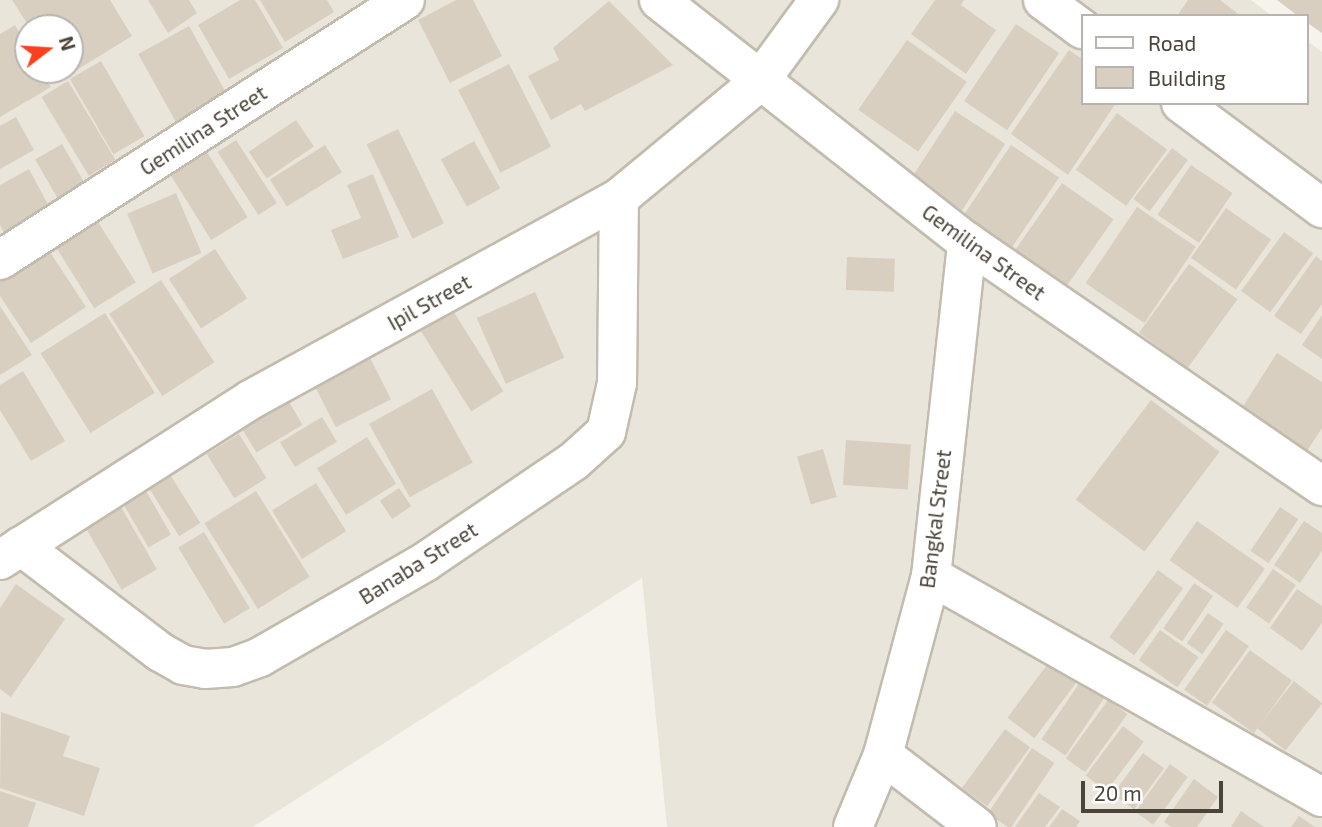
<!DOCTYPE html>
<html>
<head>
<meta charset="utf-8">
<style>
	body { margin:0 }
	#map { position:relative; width:1322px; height:827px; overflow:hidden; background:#f6f3ec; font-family:"Exo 2",sans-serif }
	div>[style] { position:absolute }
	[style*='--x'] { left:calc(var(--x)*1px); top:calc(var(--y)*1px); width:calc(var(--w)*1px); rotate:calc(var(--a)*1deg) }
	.residential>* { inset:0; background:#eae5da }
	.building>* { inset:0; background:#d8cfc1; transform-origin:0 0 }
	.roads { filter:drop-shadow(2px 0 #c2bbae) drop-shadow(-2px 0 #c2bbae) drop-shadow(0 2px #c2bbae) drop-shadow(0 -2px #c2bbae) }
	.minor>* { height:38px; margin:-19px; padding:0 19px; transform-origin:19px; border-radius:19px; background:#fff }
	span { translate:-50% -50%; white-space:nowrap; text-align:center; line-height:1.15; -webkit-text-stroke:7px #fff; paint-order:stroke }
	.street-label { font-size:21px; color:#4b4439 }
	.legend { position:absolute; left:1081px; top:14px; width:228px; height:91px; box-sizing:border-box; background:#fff; border:2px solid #b7b4b0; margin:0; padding:9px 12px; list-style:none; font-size:21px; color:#4b4439 }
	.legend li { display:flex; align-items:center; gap:14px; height:35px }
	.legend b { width:35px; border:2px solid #b7b4b0 }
	.north { position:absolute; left:14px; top:14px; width:70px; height:70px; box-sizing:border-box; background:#fff; border:2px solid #b7b4b0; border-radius:50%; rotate:73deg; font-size:19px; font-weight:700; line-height:28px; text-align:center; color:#4b4439 }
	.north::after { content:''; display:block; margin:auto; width:24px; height:32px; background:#fc3f1d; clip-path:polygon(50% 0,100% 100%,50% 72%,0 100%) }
	.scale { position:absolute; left:1081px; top:781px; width:142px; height:32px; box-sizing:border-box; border:4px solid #4b4439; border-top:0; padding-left:9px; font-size:21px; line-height:24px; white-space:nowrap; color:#4b4439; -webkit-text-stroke:5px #fff; paint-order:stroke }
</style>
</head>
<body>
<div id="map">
	<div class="residential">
		<div style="clip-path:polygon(evenodd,0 0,1251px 0,1272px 16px,1082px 16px,1082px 103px,1306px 103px,1306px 40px,1322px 52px,1322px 827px,667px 827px,642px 578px,253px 827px,0 827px,0 0,28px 28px,70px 28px,70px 70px,28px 70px,28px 28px)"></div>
	</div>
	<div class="building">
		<div style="clip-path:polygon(12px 0,110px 0,132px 36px,62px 79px,56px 70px,70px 70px,70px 28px,30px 28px)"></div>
		<div style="clip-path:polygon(148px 0,189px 0,197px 13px,168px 33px)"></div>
		<div style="clip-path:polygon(240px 0,255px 0,283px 48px,229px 79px,198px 25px)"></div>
		<div style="clip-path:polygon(260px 0,327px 0,334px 12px,285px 42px)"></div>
		<div style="clip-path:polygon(456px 0,473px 0,502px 56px,450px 83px,418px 20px)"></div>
		<div style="clip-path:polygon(935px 0,964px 0,961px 5px,996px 30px,966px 74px,911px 34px)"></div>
		<div style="clip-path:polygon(1188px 0,1220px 0,1241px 16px,1177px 16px)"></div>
		<div style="clip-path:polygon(1277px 0,1322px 0,1322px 33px,1306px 22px,1306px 16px,1298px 16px)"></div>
		<div style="clip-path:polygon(609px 1px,673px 65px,585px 111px,581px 104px,551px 120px,528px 76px,559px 60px,553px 48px)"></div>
		<div style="left:1016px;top:24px;width:52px;height:93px;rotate:34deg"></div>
		<div style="clip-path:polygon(15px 25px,28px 48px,28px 70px,41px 70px,51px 87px,0 117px,0 34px)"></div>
		<div style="left:189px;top:26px;width:82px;height:58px;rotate:61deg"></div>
		<div style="left:907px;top:40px;width:73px;height:85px;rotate:35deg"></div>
		<div style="clip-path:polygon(1069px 50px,1082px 59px,1082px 103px,1116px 103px,1068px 175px,1011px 134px)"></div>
		<div style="left:101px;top:61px;width:87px;height:36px;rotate:60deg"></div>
		<div style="left:509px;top:64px;width:93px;height:57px;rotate:63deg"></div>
		<div style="left:68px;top:81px;width:92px;height:31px;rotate:59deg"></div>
		<div style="left:955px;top:111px;width:60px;height:90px;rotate:33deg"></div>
		<div style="left:1117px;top:113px;width:62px;height:70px;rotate:36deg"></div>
		<div style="clip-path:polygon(16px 117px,34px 150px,0 169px,0 126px)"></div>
		<div style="left:296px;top:120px;width:32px;height:57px;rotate:56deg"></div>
		<div style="left:398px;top:129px;width:105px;height:35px;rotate:64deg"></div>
		<div style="left:236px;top:140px;width:75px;height:22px;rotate:57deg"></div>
		<div style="left:200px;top:141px;width:90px;height:43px;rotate:58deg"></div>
		<div style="left:474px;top:141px;width:54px;height:38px;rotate:61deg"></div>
		<div style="left:62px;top:144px;width:48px;height:31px;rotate:60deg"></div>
		<div style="left:325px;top:145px;width:32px;height:65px;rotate:58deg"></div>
		<div style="left:1011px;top:145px;width:58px;height:90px;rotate:34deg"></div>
		<div style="left:1172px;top:148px;width:20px;height:64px;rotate:37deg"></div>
		<div style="left:1191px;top:165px;width:50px;height:60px;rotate:34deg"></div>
		<div style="clip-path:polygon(29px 169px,51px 210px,5px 235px,0 225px,0 185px)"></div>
		<div style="clip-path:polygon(373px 174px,399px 237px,343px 259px,331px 230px,361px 218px,347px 185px)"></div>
		<div style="left:1062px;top:183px;width:63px;height:93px;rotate:35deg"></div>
		<div style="left:176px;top:193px;width:65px;height:53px;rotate:67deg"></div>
		<div style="left:1137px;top:207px;width:71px;height:92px;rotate:34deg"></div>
		<div style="left:1226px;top:208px;width:55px;height:61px;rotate:35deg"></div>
		<div style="left:95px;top:217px;width:77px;height:49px;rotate:58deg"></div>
		<div style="left:1284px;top:232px;width:36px;height:73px;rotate:36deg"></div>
		<div style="clip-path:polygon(44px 243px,86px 307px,31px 343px,0 296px,0 272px)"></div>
		<div style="left:215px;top:249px;width:59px;height:55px;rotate:57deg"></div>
		<div style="clip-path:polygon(1316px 256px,1322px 261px,1322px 304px,1301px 334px,1274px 316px)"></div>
		<div style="left:847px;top:257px;width:48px;height:33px;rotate:2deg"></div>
		<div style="left:1189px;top:264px;width:60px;height:85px;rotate:36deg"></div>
		<div style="left:161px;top:280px;width:98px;height:62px;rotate:57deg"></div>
		<div style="left:535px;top:292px;width:72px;height:64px;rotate:66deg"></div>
		<div style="clip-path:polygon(0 306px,32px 355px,0 375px)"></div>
		<div style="left:452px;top:309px;width:97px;height:38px;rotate:58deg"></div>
		<div style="left:105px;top:313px;width:94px;height:76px;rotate:58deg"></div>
		<div style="clip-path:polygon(1322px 315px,1322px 359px,1302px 345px)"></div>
		<div style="left:367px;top:352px;width:53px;height:62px;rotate:63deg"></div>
		<div style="clip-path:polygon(1277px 353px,1322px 382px,1322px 428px,1305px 454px,1240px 411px)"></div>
		<div style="clip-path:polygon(23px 371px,65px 441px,31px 461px,0 410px,0 385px)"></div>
		<div style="left:280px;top:387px;width:44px;height:54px;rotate:59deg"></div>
		<div style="left:432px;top:389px;width:84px;height:72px;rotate:61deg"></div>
		<div style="left:1151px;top:400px;width:86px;height:125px;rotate:37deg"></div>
		<div style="left:322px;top:417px;width:29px;height:49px;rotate:59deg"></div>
		<div style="left:239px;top:434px;width:52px;height:38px;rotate:58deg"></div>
		<div style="left:367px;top:437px;width:55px;height:59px;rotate:58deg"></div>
		<div style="left:846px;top:440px;width:65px;height:45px;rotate:4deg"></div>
		<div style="left:823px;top:449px;width:50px;height:27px;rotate:74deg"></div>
		<div style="left:166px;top:468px;width:65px;height:25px;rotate:58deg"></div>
		<div style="left:316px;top:483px;width:57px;height:52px;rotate:58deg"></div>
		<div style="left:143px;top:486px;width:56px;height:26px;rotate:60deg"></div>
		<div style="left:399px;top:488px;width:22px;height:23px;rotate:56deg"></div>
		<div style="left:256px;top:491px;width:101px;height:61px;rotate:58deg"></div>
		<div style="left:121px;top:507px;width:72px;height:41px;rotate:60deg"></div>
		<div style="left:1280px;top:507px;width:22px;height:53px;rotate:34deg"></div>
		<div style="left:1197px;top:521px;width:83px;height:48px;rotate:35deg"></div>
		<div style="clip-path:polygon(1304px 521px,1322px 533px,1322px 551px,1300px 583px,1274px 565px)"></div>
		<div style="left:204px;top:532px;width:89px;height:30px;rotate:59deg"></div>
		<div style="left:1273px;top:569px;width:28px;height:47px;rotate:35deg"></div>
		<div style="left:1158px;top:570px;width:31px;height:83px;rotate:36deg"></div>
		<div style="left:1194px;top:583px;width:23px;height:55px;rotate:34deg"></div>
		<div style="clip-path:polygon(16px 584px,65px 619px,11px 697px,0 689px,0 608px)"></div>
		<div style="clip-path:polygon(1297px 589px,1322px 606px,1322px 623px,1302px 651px,1270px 628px)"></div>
		<div style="left:1208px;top:613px;width:19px;height:37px;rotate:35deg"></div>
		<div style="left:1160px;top:630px;width:47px;height:37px;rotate:35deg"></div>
		<div style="left:1226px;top:630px;width:28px;height:73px;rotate:35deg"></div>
		<div style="left:1250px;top:650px;width:52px;height:65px;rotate:36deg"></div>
		<div style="left:1050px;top:661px;width:34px;height:71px;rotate:37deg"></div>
		<div style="left:1294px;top:681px;width:36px;height:60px;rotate:38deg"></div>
		<div style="left:1080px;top:682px;width:29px;height:69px;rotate:34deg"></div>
		<div style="left:1108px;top:700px;width:24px;height:72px;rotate:36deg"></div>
		<div style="clip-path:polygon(1px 712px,70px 736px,63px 756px,100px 768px,84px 816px,0 788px)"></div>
		<div style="left:1123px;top:726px;width:26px;height:62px;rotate:37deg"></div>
		<div style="left:1005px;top:729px;width:31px;height:73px;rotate:36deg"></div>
		<div style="left:1032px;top:748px;width:27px;height:79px;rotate:34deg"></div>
		<div style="left:1143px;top:753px;width:26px;height:51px;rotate:36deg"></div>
		<div style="left:1170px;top:764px;width:22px;height:59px;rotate:36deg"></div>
		<div style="clip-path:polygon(1194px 779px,1218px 797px,1197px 827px,1171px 827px,1164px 822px)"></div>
		<div style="clip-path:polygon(0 791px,36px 803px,28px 827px,0 827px)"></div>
		<div style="clip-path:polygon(1039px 793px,1060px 807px,1045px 827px,1015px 827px)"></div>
		<div style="clip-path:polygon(1062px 809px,1080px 821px,1076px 827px,1049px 827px)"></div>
		<div style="clip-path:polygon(1241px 811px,1264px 827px,1231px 827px)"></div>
		<div style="clip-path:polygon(1299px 816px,1315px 827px,1291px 827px)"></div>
	</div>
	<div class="roads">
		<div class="minor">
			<div style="--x:659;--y:0;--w:392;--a:38.2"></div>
			<div style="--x:967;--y:242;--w:431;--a:34.5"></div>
			<div style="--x:1043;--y:0;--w:49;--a:36.6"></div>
			<div style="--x:1181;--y:103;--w:176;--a:36.7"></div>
			<div style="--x:0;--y:260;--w:481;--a:-32.7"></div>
			<div style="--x:21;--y:546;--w:175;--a:37.3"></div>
			<div style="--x:160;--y:652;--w:26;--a:29"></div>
			<div style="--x:183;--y:665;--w:22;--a:10"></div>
			<div style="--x:205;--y:669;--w:28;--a:-4"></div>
			<div style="--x:233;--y:667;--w:29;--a:-20"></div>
			<div style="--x:260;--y:657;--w:190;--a:-29.9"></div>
			<div style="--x:425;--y:562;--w:180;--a:-34.1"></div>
			<div style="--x:574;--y:461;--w:43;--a:-42.2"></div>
			<div style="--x:606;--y:432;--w:50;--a:-77.3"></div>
			<div style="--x:617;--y:383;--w:185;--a:-89.4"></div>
			<div style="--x:0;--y:560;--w:297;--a:-32.6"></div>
			<div style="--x:250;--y:400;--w:421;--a:-28.7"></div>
			<div style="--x:619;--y:198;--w:182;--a:-39.6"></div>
			<div style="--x:759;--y:82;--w:102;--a:-53.8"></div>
			<div style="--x:931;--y:576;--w:449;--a:29.5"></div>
			<div style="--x:883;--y:755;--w:118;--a:37.5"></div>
			<div style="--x:853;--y:827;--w:78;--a:-67.4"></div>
			<div style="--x:883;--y:755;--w:185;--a:-75"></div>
			<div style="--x:931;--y:576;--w:336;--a:-83.8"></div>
		</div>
	</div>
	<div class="street-label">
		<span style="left:203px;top:130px;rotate:-33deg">Gemilina Street</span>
		<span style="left:984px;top:252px;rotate:36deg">Gemilina Street</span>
		<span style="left:429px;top:302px;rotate:-29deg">Ipil Street</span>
		<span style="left:935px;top:519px;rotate:-83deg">Bangkal Street</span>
		<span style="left:418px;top:563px;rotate:-32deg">Banaba Street</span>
	</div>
	<ul class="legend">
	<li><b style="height:9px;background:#fff"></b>Road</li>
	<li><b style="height:19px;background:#d8cfc1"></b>Building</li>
	</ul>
	<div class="north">N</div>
	<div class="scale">20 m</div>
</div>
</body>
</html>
